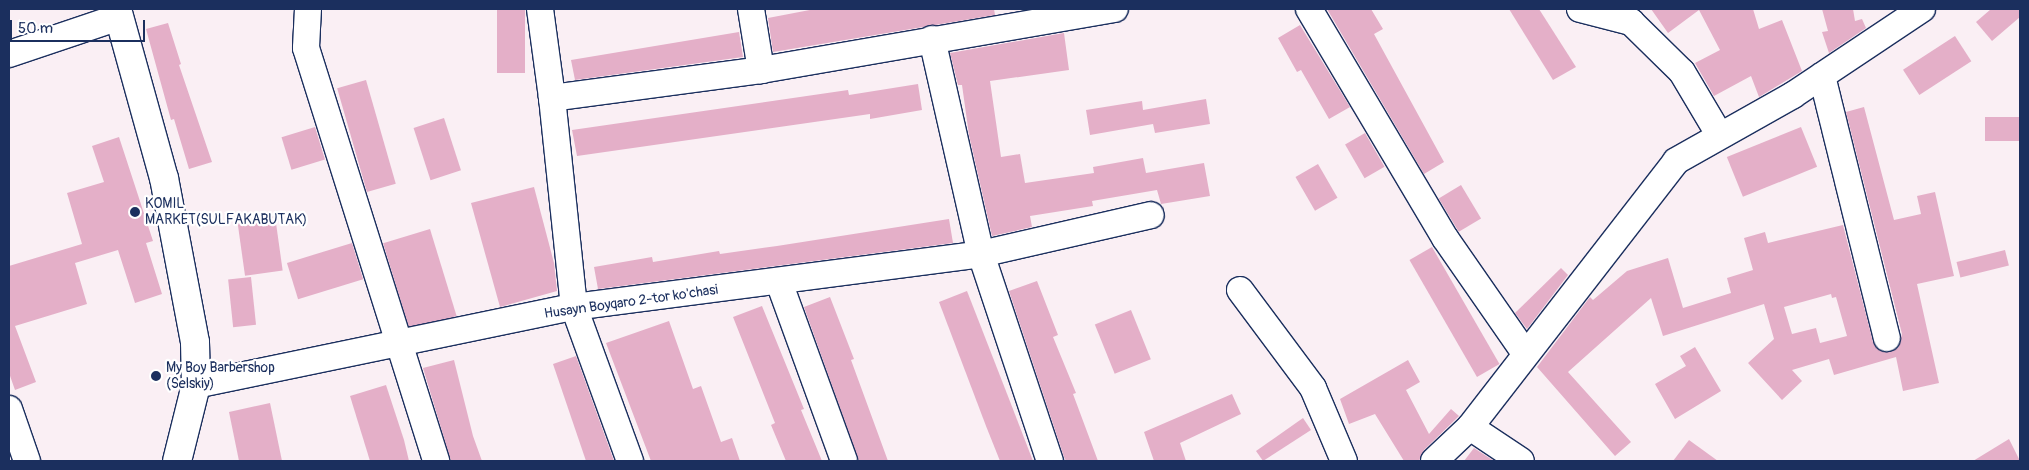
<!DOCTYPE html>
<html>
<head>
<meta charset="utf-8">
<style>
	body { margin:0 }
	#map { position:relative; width:2029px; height:470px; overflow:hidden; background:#faeff4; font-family:Pangolin,sans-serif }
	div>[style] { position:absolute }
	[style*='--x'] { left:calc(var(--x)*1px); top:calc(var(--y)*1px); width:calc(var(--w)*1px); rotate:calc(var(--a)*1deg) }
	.building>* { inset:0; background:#e4afc8; transform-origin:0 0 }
	.roads { filter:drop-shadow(1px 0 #1b2f5e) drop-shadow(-1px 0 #1b2f5e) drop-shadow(0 1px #1b2f5e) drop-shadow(0 -1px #1b2f5e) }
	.minor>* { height:26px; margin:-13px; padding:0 13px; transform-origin:13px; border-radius:13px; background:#fff }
	.major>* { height:28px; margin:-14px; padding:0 14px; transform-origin:14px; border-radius:14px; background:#fff }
	.dots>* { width:14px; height:14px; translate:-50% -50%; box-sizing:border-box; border:2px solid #fff; border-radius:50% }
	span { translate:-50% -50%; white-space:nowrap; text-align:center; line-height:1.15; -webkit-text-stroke:4.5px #fff; paint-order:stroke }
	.poi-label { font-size:14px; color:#1b2f5e }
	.left { translate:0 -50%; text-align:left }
	.street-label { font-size:14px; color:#1b2f5e }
	.frame { position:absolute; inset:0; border:10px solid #1b2f5e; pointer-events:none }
	.scale { position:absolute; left:10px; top:20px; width:135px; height:22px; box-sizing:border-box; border:2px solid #1b2f5e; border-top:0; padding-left:6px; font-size:15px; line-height:18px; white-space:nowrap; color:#1b2f5e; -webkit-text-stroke:4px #fff; paint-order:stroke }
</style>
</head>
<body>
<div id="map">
	<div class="building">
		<div style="left:497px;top:9px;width:28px;height:64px"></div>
		<div style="clip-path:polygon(815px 9px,994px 9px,995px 15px,773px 52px,768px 18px)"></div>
		<div style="clip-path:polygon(1327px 9px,1371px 9px,1383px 29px,1374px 34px,1444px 162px,1424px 174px)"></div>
		<div style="clip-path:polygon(1509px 9px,1539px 9px,1576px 67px,1553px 80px)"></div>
		<div style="clip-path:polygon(1651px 9px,1753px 9px,1759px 29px,1782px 20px,1802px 71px,1759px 97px,1751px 76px,1714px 96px,1695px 63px,1720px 50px,1699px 10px,1668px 33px)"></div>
		<div style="clip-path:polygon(1822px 9px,1853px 9px,1855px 21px,1862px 19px,1866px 28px,1829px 53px,1822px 32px,1828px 31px)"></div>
		<div style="clip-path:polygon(1991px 9px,2020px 9px,2020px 17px,1992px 41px,1976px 22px)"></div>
		<div style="clip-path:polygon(168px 23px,181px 64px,179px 65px,212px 162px,189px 169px,174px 119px,171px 120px,146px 29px)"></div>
		<div style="clip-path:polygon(1300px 25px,1350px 107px,1329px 119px,1301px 70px,1297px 72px,1278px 38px)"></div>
		<div style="clip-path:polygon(739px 32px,743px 57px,575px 80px,571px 60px)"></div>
		<div style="clip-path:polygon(1064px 33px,1069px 70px,990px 81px,1001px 157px,1020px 154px,1025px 183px,1094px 173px,1093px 167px,1143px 158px,1146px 173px,1204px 163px,1210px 196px,1161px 204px,1157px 190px,1092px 201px,1093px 206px,1030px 216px,1032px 227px,992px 236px,969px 135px,962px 85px,958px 85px,950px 53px)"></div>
		<div style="left:1955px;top:36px;width:30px;height:62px;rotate:57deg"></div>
		<div style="left:366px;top:80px;width:108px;height:30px;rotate:74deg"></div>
		<div style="clip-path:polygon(918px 84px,922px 110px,870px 119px,870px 114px,577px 156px,572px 130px,848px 90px,849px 95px)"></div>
		<div style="clip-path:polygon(1206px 99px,1210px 124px,1155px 133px,1153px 124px,1090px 135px,1086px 110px,1142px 101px,1143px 110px)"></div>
		<div style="clip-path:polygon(evenodd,1864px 107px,1894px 220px,1921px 214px,1917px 196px,1935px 192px,1954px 276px,1917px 284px,1939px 383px,1903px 391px,1896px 357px,1834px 375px,1829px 359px,1792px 370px,1802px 381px,1782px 400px,1748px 363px,1774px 339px,1764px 304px,1663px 336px,1651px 298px,1568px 372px,1631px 442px,1615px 456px,1537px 367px,1590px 297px,1593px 300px,1627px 271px,1668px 258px,1683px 308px,1731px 293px,1727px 278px,1753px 270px,1744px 238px,1765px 232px,1768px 243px,1843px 225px,1873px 342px,1883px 352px,1898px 348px,1902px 334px,1846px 112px,1864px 107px,1831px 294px,1832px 298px,1836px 297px,1847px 336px,1820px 343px,1816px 328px,1792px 334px,1784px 307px,1831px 294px)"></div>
		<div style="left:2020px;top:117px;width:24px;height:35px;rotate:90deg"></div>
		<div style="left:444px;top:118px;width:55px;height:32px;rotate:72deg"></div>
		<div style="left:315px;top:127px;width:34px;height:35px;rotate:73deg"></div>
		<div style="left:1801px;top:127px;width:43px;height:80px;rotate:68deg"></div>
		<div style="left:1365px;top:133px;width:39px;height:23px;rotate:60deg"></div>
		<div style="clip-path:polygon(119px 137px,153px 241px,146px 243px,162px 294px,135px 303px,118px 250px,75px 263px,87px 304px,15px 326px,36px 382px,15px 390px,9px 373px,9px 266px,82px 244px,67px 193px,104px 182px,92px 146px)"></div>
		<div style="left:1318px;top:164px;width:39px;height:26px;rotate:60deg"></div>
		<div style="left:1461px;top:185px;width:39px;height:26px;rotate:59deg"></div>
		<div style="clip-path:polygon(534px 187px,554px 263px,557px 291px,500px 307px,471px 203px)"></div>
		<div style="left:275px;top:216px;width:55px;height:38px;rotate:82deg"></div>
		<div style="clip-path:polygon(949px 219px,953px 243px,598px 289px,594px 267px,652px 257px,653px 262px,719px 251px,720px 254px,777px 246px)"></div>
		<div style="left:430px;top:229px;width:91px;height:49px;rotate:73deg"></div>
		<div style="left:352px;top:243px;width:38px;height:68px;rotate:73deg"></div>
		<div style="left:1432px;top:247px;width:135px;height:26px;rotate:60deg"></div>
		<div style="left:2005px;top:250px;width:16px;height:50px;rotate:76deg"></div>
		<div style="clip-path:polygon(1561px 268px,1568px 275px,1527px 329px,1515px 313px)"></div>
		<div style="left:251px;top:277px;width:48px;height:23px;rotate:84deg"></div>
		<div style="clip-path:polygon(1037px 281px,1058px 335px,1053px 337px,1076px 393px,1073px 394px,1098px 461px,1066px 461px,1064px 457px,1009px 291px)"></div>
		<div style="clip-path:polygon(967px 291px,1011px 404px,1033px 461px,1000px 461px,986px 426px,939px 302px)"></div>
		<div style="clip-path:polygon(830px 297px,854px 359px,851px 360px,888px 461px,859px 461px,804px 307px)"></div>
		<div style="clip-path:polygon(762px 306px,804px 409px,801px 410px,822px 461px,786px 461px,771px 425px,775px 423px,733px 317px)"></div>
		<div style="left:1131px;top:310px;width:53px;height:39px;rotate:68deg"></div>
		<div style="clip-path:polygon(669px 321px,693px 389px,701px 386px,721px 442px,732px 438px,740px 461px,651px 461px,606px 343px)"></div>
		<div style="clip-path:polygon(1695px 347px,1721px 391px,1675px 419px,1655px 384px,1686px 366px,1680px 356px)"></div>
		<div style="clip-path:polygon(576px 356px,614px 461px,586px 461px,553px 364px)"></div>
		<div style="clip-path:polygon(454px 360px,473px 436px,482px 461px,451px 461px,423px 368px)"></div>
		<div style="clip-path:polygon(1408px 360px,1420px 382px,1406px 390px,1429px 434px,1451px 409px,1459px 416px,1424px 450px,1419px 461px,1404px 461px,1375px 414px,1349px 424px,1340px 399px)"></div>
		<div style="clip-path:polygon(386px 385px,404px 440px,409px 461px,370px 461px,350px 396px)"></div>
		<div style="clip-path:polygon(1232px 394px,1241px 414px,1180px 443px,1186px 461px,1154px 461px,1144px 432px)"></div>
		<div style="clip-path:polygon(270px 403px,282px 461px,239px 461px,229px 412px)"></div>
		<div style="clip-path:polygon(1303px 418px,1311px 430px,1263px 461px,1256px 451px)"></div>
		<div style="clip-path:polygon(2009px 439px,2020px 461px,1973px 461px)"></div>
		<div style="clip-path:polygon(1689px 440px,1718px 461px,1673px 461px)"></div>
		<div style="clip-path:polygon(1474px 448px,1494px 461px,1464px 461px)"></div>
	</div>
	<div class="roads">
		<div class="minor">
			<div style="--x:308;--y:9;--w:39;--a:93"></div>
			<div style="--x:306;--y:48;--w:433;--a:72.5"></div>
			<div style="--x:540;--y:9;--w:90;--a:82.3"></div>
			<div style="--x:751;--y:9;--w:62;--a:80.7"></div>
			<div style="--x:1309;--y:9;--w:266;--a:59.3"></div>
			<div style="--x:1445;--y:238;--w:140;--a:55.2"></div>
			<div style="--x:1580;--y:9;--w:53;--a:14.3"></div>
			<div style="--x:1631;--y:22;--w:71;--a:44.4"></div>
			<div style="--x:1682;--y:72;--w:74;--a:59.3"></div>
			<div style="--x:932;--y:39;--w:221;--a:77.2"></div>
			<div style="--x:981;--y:254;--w:218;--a:71.6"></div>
			<div style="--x:9;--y:54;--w:116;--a:-18.6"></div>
			<div style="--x:1822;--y:76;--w:270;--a:76.1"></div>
			<div style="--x:779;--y:282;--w:190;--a:70"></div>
			<div style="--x:1240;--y:290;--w:122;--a:53.3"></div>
			<div style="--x:1313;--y:388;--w:79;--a:67"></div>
			<div style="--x:196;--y:385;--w:386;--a:-11.7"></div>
			<div style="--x:574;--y:307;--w:410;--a:-7.4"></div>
			<div style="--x:981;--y:254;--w:174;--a:-12.9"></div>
			<div style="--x:9;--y:409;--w:55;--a:70.9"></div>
			<div style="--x:1470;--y:427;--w:61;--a:33.7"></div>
			<div style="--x:630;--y:461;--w:164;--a:-110"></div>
			<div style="--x:574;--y:307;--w:210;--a:-96"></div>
			<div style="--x:552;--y:98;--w:211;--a:-7.6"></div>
			<div style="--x:761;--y:70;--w:359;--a:-9.8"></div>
			<div style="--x:1434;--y:461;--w:50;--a:-43.4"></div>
			<div style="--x:1470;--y:427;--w:336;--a:-52.2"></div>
			<div style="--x:1676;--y:161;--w:134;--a:-29.4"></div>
			<div style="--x:1793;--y:95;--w:155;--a:-33.7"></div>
		</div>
		<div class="major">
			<div style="--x:117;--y:9;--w:175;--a:74.5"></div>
			<div style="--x:164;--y:178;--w:167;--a:79.3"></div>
			<div style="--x:195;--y:342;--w:43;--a:88.7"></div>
			<div style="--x:196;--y:385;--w:78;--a:104"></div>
		</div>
	</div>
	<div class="dots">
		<div style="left:135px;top:212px;background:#1b2f5e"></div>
		<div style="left:156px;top:376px;background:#1b2f5e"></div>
	</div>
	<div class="poi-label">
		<span class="left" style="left:145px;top:212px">KOMIL<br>MARKET(SULFAKABUTAK)</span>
		<span class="left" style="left:166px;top:376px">My Boy Barbershop<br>(Selskiy)</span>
	</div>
	<div class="street-label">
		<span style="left:631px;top:302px;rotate:-8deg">Husayn Boyqaro 2-tor ko'chasi</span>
	</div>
	<div class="frame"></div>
	<div class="scale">50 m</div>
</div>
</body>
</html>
